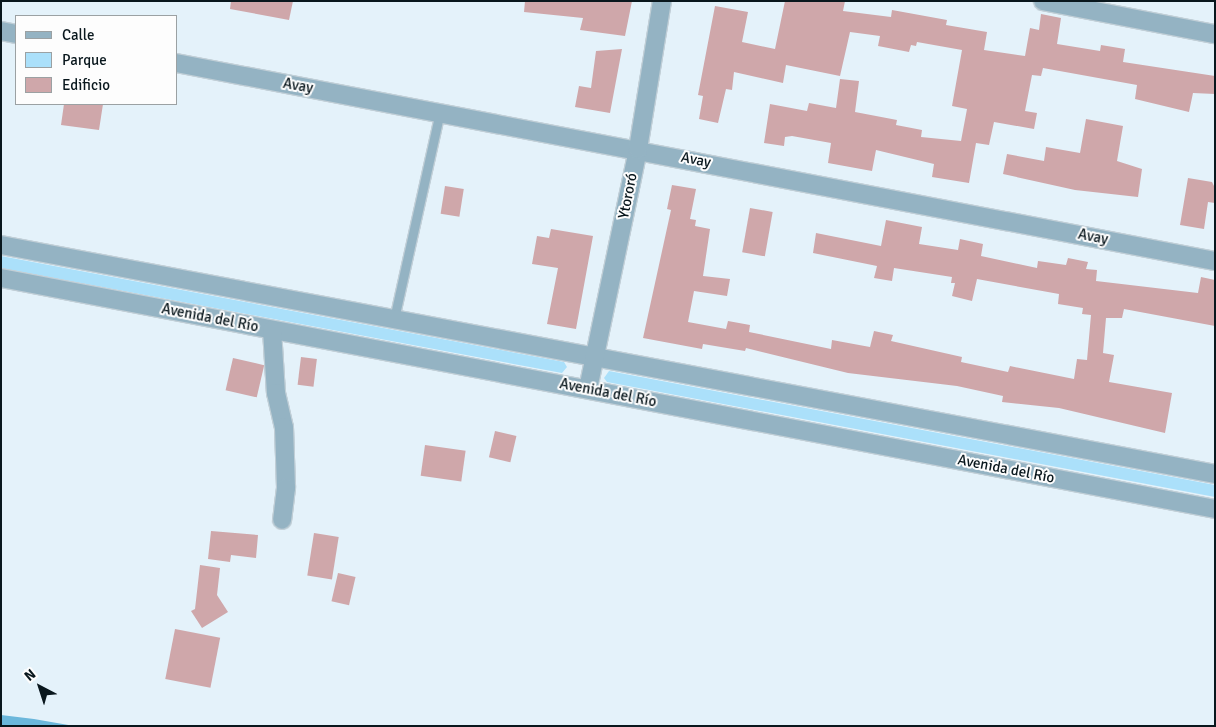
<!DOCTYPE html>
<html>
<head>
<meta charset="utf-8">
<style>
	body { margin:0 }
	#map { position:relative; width:1216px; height:727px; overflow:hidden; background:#e4f2fa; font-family:Signika,sans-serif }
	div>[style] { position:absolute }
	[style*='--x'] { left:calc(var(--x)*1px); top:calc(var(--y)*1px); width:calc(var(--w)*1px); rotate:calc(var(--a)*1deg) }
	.green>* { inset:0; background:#abe0fa }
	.water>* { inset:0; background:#6bb7db }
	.building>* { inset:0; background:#cfa7aa; transform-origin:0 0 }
	.roads { filter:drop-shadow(1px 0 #c1cfd7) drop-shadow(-1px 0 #c1cfd7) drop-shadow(0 1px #c1cfd7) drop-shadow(0 -1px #c1cfd7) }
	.lane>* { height:9px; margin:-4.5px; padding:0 4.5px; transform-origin:4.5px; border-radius:4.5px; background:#94b3c3 }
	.street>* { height:18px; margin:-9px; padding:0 9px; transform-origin:9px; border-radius:9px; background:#94b3c3 }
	span { translate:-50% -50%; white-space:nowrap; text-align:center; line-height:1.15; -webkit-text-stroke:4px #fdfdfd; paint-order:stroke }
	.street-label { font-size:15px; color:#09171d }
	.frame { position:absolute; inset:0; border:2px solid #09171d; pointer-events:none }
	.legend { position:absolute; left:15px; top:15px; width:162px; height:90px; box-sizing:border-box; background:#fdfdfd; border:1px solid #9ba1a3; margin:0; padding:6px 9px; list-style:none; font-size:15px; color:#09171d }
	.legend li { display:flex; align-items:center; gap:10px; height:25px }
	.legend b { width:25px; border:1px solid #9ba1a3 }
	.north { position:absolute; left:15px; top:662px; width:50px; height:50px; -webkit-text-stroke:4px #fdfdfd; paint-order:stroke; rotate:320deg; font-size:14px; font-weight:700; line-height:20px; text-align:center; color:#09171d }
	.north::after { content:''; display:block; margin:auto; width:18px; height:22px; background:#09171d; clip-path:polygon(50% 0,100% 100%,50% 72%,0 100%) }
</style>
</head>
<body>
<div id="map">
	<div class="green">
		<div style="clip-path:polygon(1px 256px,564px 362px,567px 367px,562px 373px,1px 268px)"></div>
		<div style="clip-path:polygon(609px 371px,1215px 485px,1215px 497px,607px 382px,604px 378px)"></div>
	</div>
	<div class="water">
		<div style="clip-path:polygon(1px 715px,34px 719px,74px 726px,1px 726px)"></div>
	</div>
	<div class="building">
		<div style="clip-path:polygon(231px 1px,293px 1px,289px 20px,230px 9px)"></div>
		<div style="clip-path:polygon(525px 1px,632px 1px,625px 36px,580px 30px,583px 18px,524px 12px)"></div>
		<div style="clip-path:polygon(785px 1px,845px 1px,843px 11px,891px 17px,892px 10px,947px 20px,946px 25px,987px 32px,984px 50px,1025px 56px,1030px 28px,1039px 30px,1041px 14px,1061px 18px,1057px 44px,1100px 51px,1101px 45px,1125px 49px,1123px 62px,1215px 76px,1215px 94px,1193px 93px,1189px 112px,1135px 99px,1137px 85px,1043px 68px,1041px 76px,1032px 75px,1025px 111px,1037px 113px,1034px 129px,994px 122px,989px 145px,976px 143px,969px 183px,932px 177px,934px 164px,876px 150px,872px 171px,828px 163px,831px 143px,792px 136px,785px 137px,784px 146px,764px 143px,770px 104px,807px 111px,809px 103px,836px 108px,840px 79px,859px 81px,855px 112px,897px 120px,896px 125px,922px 130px,921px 137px,961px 141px,967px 109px,952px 106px,962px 50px,917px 42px,916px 46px,911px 45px,909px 52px,878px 46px,880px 36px,850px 32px,840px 76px,786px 65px,783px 83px,734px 72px,732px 90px,726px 89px,718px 123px,699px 119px,703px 96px,698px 95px,715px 6px,748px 12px,742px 42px,775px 49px)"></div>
		<div style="clip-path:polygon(622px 49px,610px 113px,575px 107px,579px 86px,591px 88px,596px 51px)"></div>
		<div style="clip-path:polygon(64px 104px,103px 104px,99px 130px,61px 125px)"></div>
		<div style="clip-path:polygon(1086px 119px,1123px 126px,1117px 161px,1142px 169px,1138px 197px,1075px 190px,1003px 174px,1007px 154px,1044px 161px,1046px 147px,1080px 153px)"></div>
		<div style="clip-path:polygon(1188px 178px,1212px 182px,1215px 188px,1215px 203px,1208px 202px,1204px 229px,1180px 225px)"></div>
		<div style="clip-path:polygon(672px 185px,696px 189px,690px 219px,696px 220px,695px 226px,710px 229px,703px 276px,730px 279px,727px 296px,694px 291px,688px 322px,726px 329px,728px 321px,750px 325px,749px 332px,831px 349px,832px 340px,870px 347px,874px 331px,893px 335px,891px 341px,962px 357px,961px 362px,1008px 372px,1010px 366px,1074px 379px,1077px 359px,1087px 360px,1091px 315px,1082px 314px,1083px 308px,1058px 304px,1059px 294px,977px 279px,972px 301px,952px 296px,955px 283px,951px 283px,952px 277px,894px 268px,892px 281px,874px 278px,877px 266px,813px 253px,816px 233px,881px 246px,886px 220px,922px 227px,919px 244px,958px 250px,960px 239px,983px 244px,981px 256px,1037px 268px,1038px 261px,1066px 265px,1068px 258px,1088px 262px,1086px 269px,1097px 270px,1096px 281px,1198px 293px,1201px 277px,1215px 280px,1215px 326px,1124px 309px,1122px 318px,1106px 318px,1103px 353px,1114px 355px,1109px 382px,1172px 393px,1165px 433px,1059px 408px,1002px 402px,1003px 396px,957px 386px,848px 373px,746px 348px,745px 351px,703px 344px,702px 349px,643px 338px,671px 210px,667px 209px)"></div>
		<div style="left:445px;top:186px;width:19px;height:28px;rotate:9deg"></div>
		<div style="left:750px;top:208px;width:23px;height:45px;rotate:10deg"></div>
		<div style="clip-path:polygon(551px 229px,593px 236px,576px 329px,547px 324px,558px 268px,532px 264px,537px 236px,549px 238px)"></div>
		<div style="left:301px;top:357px;width:16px;height:28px;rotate:7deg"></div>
		<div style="left:233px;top:358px;width:32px;height:33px;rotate:13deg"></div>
		<div style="left:495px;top:431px;width:22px;height:27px;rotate:13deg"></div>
		<div style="left:425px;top:445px;width:41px;height:31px;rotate:8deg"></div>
		<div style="clip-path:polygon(211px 531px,258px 535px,256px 558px,231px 555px,230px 562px,208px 559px)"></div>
		<div style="left:314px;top:533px;width:25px;height:43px;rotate:9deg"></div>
		<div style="clip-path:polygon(200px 565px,220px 568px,217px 595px,228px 612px,202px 628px,191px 611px,195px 609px)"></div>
		<div style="left:338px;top:573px;width:18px;height:29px;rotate:13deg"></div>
		<div style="left:175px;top:629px;width:46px;height:51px;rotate:11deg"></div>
	</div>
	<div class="roads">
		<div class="lane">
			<div style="--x:394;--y:319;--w:212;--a:-77.5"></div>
		</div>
		<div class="street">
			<div style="--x:1043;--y:1;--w:175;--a:10.9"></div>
			<div style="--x:1;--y:31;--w:15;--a:11"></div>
			<div style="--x:176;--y:63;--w:1058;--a:10.79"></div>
			<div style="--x:1;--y:245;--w:1235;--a:10.68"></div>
			<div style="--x:1;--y:278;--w:1236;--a:10.77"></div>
			<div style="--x:272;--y:330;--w:63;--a:86.4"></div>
			<div style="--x:276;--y:393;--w:35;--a:77"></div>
			<div style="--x:284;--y:427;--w:61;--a:88.1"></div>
			<div style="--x:286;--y:488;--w:32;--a:97"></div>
			<div style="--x:588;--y:389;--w:245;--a:-78.2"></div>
			<div style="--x:638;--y:149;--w:150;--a:-80.8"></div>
		</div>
	</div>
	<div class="street-label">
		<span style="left:298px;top:86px;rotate:10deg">Avay</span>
		<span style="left:696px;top:160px;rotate:11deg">Avay</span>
		<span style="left:628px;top:196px;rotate:-79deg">Ytororó</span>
		<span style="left:1093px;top:237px;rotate:11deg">Avay</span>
		<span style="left:210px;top:318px;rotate:11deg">Avenida del Río</span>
		<span style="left:608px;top:393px;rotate:11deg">Avenida del Río</span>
		<span style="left:1006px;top:469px;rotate:11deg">Avenida del Río</span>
	</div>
	<div class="frame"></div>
	<ul class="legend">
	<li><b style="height:6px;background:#94b3c3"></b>Calle</li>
	<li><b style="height:14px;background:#abe0fa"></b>Parque</li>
	<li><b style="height:14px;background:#cfa7aa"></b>Edificio</li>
	</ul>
	<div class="north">N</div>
</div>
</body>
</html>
